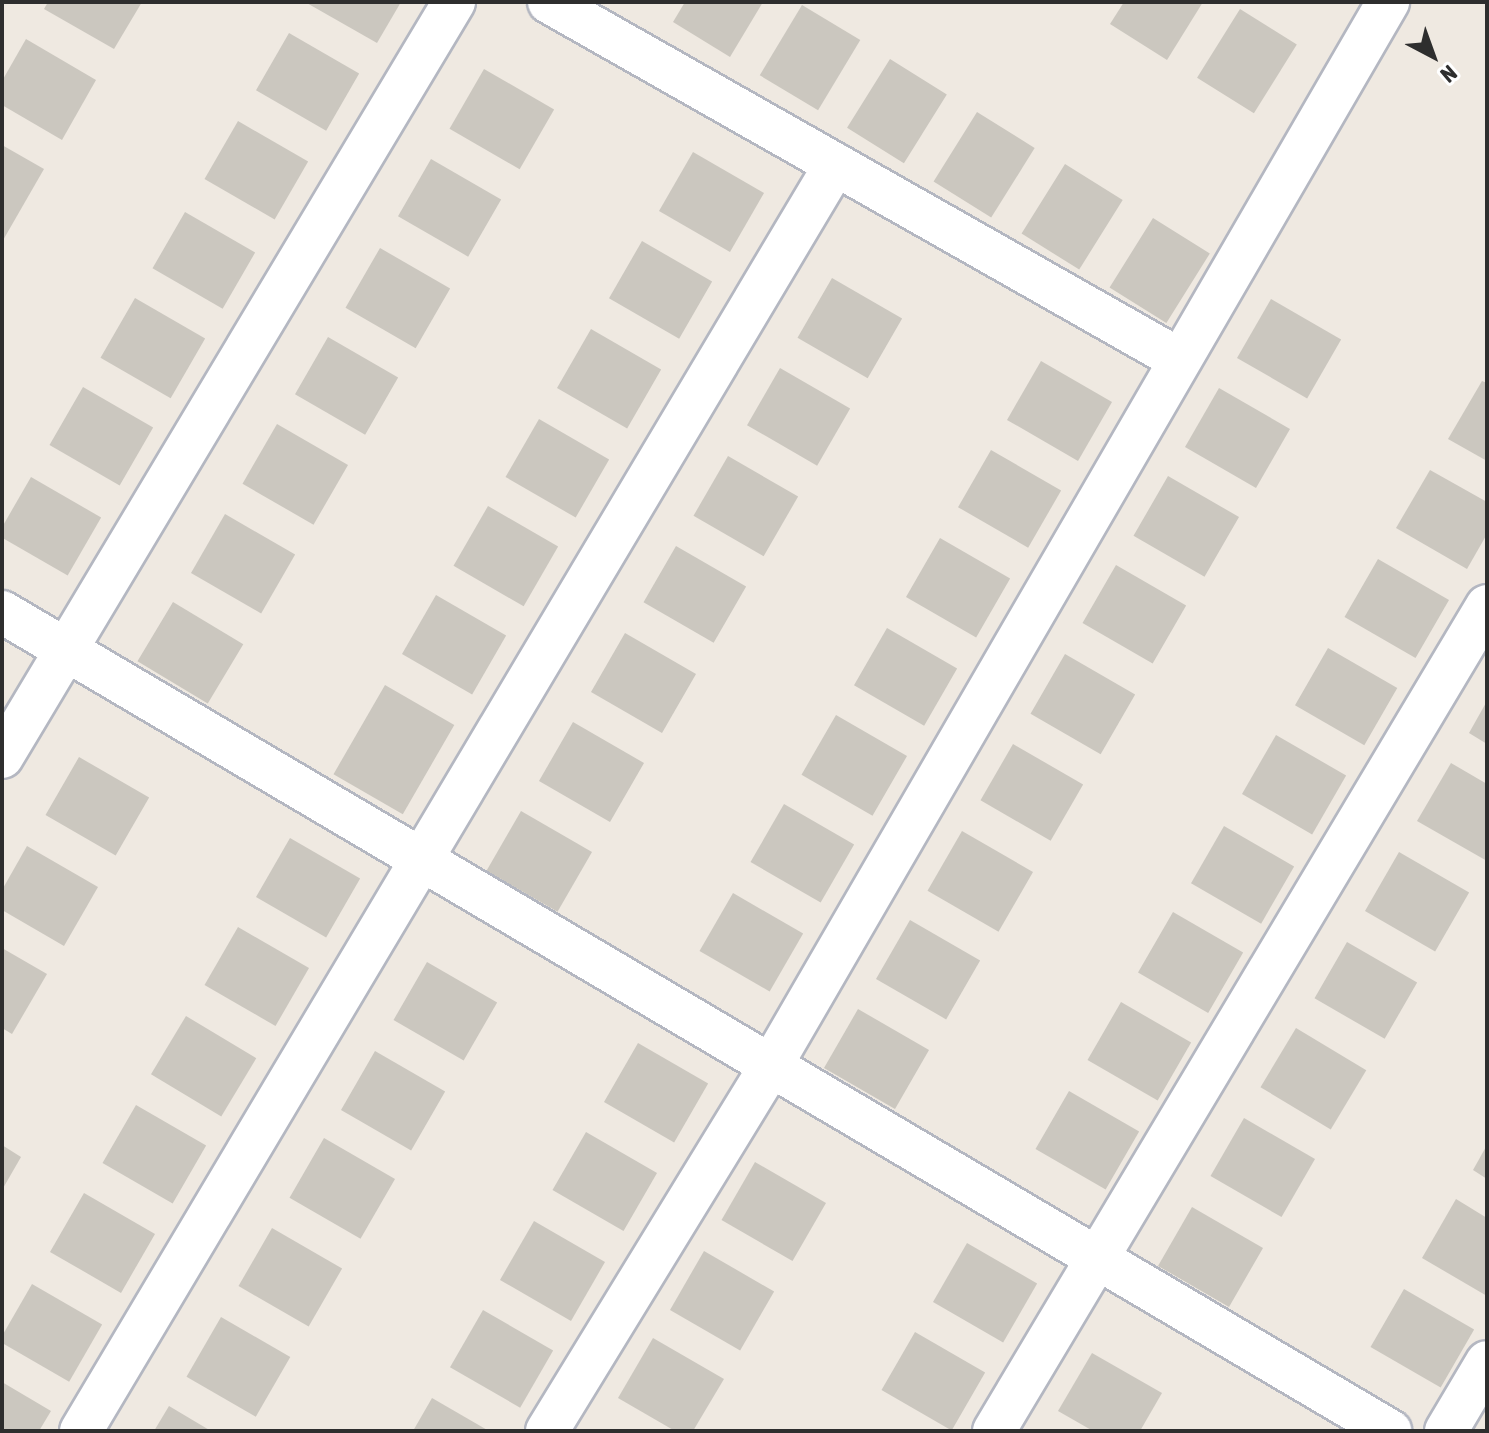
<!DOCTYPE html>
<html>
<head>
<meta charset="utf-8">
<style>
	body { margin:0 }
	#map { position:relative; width:1489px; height:1433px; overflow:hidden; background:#efe9e1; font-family:"Asap Condensed",sans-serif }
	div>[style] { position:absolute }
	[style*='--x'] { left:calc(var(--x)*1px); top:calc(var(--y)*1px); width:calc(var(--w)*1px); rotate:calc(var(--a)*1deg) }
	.building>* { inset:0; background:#cbc7bf; transform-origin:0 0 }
	.roads { filter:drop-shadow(2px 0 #b4b7c1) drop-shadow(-2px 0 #b4b7c1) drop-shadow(0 2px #b4b7c1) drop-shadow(0 -2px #b4b7c1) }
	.minor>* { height:42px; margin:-21px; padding:0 21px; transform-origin:21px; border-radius:21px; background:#fff }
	span { translate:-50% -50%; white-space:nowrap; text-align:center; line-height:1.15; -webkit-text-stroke:7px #fff; paint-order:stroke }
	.frame { position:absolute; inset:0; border:4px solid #2e2e2e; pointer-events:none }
	.north { position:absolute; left:1393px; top:16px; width:80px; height:80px; -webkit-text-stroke:6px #fff; paint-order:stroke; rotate:139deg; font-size:22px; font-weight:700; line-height:32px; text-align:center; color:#2e2e2e }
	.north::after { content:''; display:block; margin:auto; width:28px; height:36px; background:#2e2e2e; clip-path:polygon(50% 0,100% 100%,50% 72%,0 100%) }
</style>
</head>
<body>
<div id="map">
	<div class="building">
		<div style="clip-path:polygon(48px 2px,142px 2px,114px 49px,44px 9px)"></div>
		<div style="clip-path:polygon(305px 2px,401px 2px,377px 43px)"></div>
		<div style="clip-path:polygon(685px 2px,763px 2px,730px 57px,673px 22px)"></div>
		<div style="clip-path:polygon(1124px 2px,1203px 2px,1167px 60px,1110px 24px)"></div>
		<div style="left:802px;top:5px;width:68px;height:82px;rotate:31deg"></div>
		<div style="left:1240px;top:9px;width:67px;height:81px;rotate:32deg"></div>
		<div style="left:289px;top:33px;width:81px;height:66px;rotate:30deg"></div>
		<div style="clip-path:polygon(26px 39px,96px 80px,62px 140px,2px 105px,2px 81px)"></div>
		<div style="left:890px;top:59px;width:67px;height:81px;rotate:32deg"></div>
		<div style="left:484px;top:69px;width:81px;height:69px;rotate:30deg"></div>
		<div style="left:977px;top:112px;width:68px;height:82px;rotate:32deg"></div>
		<div style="left:238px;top:121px;width:81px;height:67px;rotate:30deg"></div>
		<div style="clip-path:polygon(2px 145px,44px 169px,2px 242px)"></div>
		<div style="left:693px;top:152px;width:82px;height:68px;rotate:30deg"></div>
		<div style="left:431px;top:159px;width:81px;height:66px;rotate:30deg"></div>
		<div style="left:1065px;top:164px;width:68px;height:82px;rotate:32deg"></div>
		<div style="left:185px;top:212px;width:81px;height:65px;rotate:30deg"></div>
		<div style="left:1153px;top:218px;width:67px;height:82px;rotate:32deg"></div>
		<div style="left:642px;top:241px;width:81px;height:66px;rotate:30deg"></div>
		<div style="left:380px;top:248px;width:81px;height:69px;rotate:30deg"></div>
		<div style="left:832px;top:278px;width:81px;height:69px;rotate:30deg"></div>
		<div style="left:135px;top:298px;width:81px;height:69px;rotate:30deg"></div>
		<div style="left:1271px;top:299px;width:81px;height:68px;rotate:30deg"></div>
		<div style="left:591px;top:329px;width:81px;height:68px;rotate:30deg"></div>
		<div style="left:328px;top:337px;width:81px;height:66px;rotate:30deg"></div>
		<div style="left:1041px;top:361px;width:82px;height:68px;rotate:30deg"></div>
		<div style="left:780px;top:368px;width:81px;height:66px;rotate:30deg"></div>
		<div style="clip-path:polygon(1482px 381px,1487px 383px,1487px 461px,1448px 439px)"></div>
		<div style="left:83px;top:387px;width:81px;height:67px;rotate:30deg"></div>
		<div style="left:1219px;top:388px;width:82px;height:68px;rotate:30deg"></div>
		<div style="left:539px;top:419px;width:81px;height:67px;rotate:30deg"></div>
		<div style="left:277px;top:424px;width:82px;height:69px;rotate:30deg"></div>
		<div style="left:991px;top:450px;width:81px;height:66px;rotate:30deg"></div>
		<div style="left:728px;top:456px;width:81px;height:69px;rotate:30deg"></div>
		<div style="clip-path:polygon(1430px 470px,1487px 502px,1487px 534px,1467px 569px,1396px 528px)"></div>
		<div style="left:1168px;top:476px;width:82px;height:69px;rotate:30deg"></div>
		<div style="left:31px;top:477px;width:81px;height:67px;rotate:30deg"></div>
		<div style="left:488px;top:506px;width:81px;height:69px;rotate:30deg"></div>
		<div style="left:225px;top:514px;width:81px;height:68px;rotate:30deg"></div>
		<div style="left:940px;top:538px;width:81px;height:68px;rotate:30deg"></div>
		<div style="left:676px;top:546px;width:81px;height:65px;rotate:30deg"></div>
		<div style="left:1378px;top:559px;width:82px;height:67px;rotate:30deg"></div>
		<div style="left:1116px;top:565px;width:81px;height:67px;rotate:30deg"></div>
		<div style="left:436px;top:595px;width:81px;height:68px;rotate:30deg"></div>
		<div style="left:173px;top:602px;width:82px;height:69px;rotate:31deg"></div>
		<div style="left:887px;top:628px;width:81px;height:66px;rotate:30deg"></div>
		<div style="left:625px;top:633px;width:82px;height:68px;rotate:30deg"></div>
		<div style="left:1328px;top:648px;width:80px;height:66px;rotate:30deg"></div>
		<div style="left:1065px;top:654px;width:81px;height:69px;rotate:30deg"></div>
		<div style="left:385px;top:685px;width:80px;height:103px;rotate:30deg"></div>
		<div style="clip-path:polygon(1487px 701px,1487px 744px,1469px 733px)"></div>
		<div style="left:836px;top:715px;width:82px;height:69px;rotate:30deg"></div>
		<div style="left:573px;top:722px;width:82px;height:68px;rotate:30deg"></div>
		<div style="left:1276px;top:735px;width:81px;height:68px;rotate:30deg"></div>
		<div style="left:1013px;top:744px;width:81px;height:65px;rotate:30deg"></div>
		<div style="left:79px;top:757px;width:81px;height:67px;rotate:30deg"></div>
		<div style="clip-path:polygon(1451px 763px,1487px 784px,1487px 861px,1417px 821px)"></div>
		<div style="left:784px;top:804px;width:81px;height:67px;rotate:30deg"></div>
		<div style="left:521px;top:811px;width:82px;height:69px;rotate:30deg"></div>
		<div style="left:1224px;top:826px;width:81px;height:66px;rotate:30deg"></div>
		<div style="left:962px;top:831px;width:82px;height:69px;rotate:30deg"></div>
		<div style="left:290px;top:838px;width:81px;height:68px;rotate:30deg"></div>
		<div style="clip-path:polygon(27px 846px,98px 887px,64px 946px,2px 910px,2px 890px)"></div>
		<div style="left:1399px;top:852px;width:81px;height:68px;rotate:30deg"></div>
		<div style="left:733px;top:893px;width:81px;height:67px;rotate:30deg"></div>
		<div style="left:1173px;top:912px;width:81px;height:70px;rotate:30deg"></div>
		<div style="left:910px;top:920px;width:81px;height:68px;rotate:30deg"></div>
		<div style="left:238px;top:927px;width:82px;height:67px;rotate:30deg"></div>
		<div style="left:1347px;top:942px;width:81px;height:65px;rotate:30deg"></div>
		<div style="clip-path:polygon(2px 948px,47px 974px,12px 1034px,2px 1028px)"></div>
		<div style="left:427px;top:962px;width:81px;height:67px;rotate:30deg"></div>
		<div style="left:1121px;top:1002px;width:81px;height:67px;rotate:30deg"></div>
		<div style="left:858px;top:1009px;width:82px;height:68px;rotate:30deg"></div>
		<div style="left:186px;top:1016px;width:82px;height:68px;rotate:31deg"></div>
		<div style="left:1296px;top:1028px;width:82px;height:69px;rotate:31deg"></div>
		<div style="left:638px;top:1043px;width:81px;height:68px;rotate:30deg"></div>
		<div style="left:375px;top:1051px;width:81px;height:68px;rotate:30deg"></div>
		<div style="left:1069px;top:1091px;width:81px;height:67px;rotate:30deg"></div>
		<div style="left:136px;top:1105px;width:81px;height:67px;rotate:30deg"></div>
		<div style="left:1244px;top:1118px;width:82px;height:67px;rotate:30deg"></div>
		<div style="left:586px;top:1132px;width:82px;height:67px;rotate:30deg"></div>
		<div style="left:324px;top:1138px;width:82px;height:69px;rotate:30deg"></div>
		<div style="clip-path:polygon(2px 1145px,21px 1157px,2px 1190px)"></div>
		<div style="clip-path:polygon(1487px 1145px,1487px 1179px,1473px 1170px)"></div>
		<div style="left:755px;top:1162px;width:82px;height:67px;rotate:30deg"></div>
		<div style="left:84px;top:1193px;width:82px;height:68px;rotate:30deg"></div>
		<div style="clip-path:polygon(1456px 1199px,1487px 1218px,1487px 1296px,1422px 1258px)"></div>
		<div style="left:1192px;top:1207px;width:82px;height:68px;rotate:30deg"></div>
		<div style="left:534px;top:1221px;width:82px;height:68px;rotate:30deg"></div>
		<div style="left:272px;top:1228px;width:81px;height:67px;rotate:30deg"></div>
		<div style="left:967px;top:1243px;width:81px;height:68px;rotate:30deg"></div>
		<div style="left:704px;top:1251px;width:81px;height:68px;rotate:30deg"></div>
		<div style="left:32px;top:1284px;width:81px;height:66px;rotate:30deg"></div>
		<div style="left:1404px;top:1289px;width:81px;height:67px;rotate:30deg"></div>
		<div style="left:483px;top:1310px;width:81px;height:66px;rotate:30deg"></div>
		<div style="left:221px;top:1317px;width:80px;height:69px;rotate:30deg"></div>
		<div style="left:915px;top:1332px;width:81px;height:67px;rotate:30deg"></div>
		<div style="clip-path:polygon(653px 1338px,724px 1379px,693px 1431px,675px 1431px,618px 1398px)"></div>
		<div style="clip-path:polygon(1092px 1353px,1162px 1393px,1140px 1431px,1093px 1431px,1058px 1411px)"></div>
		<div style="clip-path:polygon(2px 1382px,51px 1411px,39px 1431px,2px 1431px)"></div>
		<div style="clip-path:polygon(432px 1398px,489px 1431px,413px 1431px)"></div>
		<div style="clip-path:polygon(169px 1406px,211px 1431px,154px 1431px)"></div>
	</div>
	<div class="roads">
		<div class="minor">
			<div style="--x:549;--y:2;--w:725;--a:29.57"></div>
			<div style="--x:2;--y:612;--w:1612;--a:30.54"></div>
			<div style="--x:2;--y:757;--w:880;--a:-59.09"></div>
			<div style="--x:81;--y:1431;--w:1474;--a:-59.22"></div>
			<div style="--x:547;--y:1431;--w:430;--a:-58.5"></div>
			<div style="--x:772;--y:1064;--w:1228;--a:-59.88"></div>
			<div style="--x:994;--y:1431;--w:961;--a:-59.14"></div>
			<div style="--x:1446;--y:1431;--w:80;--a:-59.3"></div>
		</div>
	</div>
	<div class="frame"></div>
	<div class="north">N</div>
</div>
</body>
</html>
